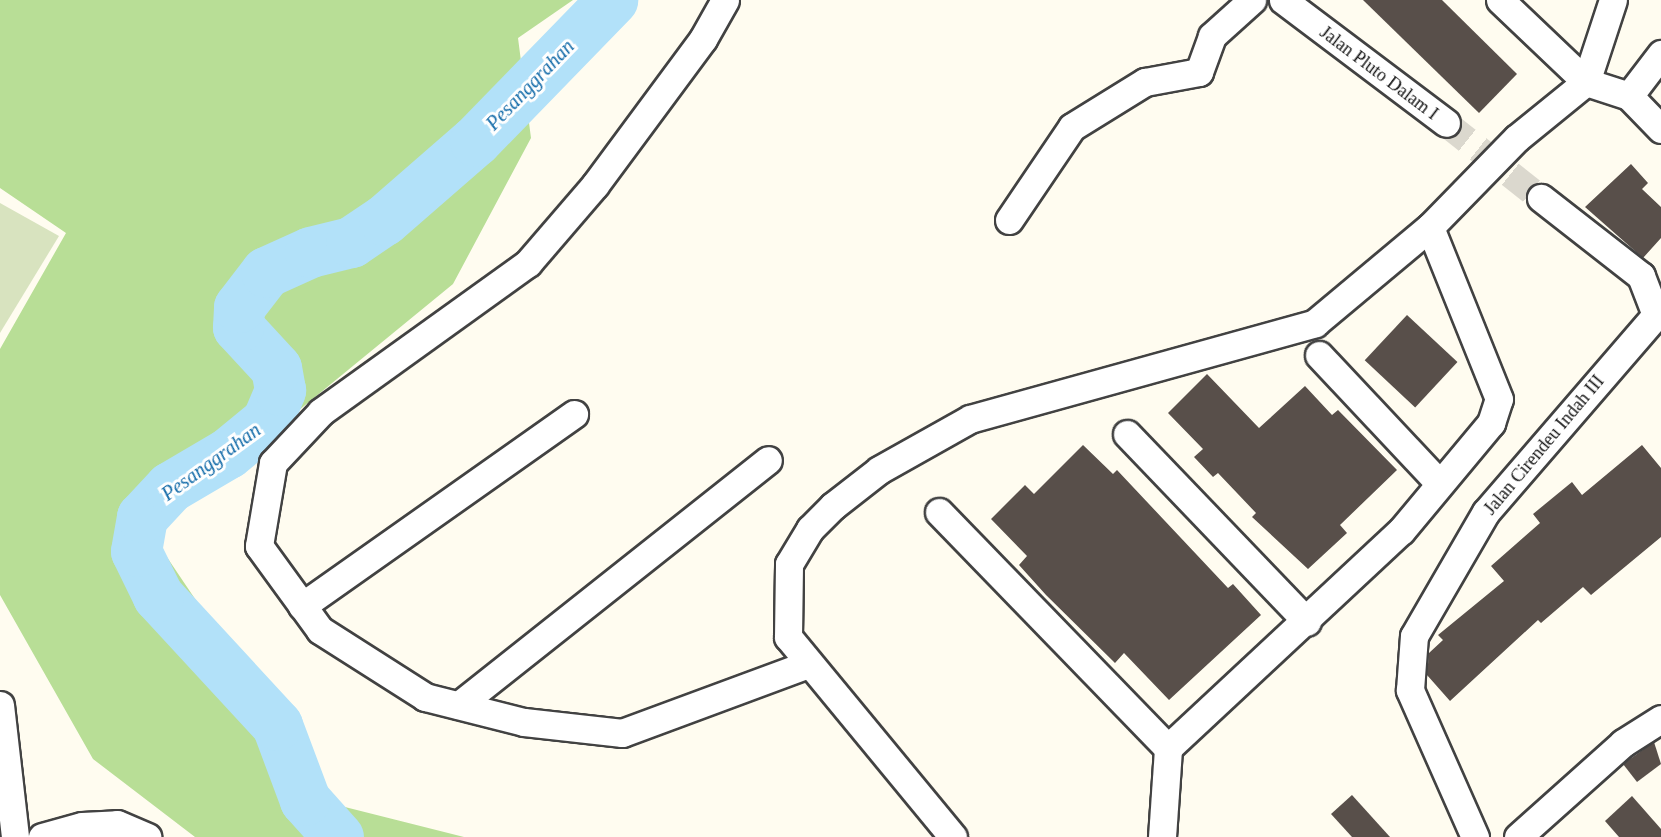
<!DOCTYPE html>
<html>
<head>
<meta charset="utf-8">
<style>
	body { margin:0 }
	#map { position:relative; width:1661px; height:837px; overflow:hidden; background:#fffcf0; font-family:Georgia,serif }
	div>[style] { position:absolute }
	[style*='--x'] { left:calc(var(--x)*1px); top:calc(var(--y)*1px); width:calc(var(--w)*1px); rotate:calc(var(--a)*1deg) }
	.forest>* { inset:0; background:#b8de96 }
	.cemetery>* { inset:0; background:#d8e3bf }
	.river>* { height:51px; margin:-25.5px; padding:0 25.5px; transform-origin:25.5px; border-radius:25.5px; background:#b2e1f9 }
	.building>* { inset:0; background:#584f4a; transform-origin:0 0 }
	.minor-tunnel>* { height:27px; margin-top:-13.5px; transform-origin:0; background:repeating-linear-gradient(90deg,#dbd8ce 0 27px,transparent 0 41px) }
	.roads { filter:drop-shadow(2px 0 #424242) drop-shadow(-2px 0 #424242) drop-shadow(0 2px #424242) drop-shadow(0 -2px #424242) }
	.minor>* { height:27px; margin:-13.5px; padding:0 13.5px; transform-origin:13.5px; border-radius:13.5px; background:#fff }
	span { translate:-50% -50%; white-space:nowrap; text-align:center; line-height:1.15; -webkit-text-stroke:6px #fff; paint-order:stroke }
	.street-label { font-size:18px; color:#0f0f0f }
	.water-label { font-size:20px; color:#116aa8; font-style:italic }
</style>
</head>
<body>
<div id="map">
	<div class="forest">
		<div style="clip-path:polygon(0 0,573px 0,518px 38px,531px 138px,453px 284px,150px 532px,333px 804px,464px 837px,195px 837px,93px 759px,0 595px,0 349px,66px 233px,0 188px)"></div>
	</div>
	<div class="cemetery">
		<div style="clip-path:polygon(0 203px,59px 236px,0 333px)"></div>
	</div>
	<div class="river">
		<div style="--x:338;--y:837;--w:50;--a:-131.7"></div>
		<div style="--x:305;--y:800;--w:80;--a:-110.5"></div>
		<div style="--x:277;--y:725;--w:176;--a:-132.7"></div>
		<div style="--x:158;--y:596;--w:50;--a:-116.1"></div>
		<div style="--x:136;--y:551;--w:35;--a:-80"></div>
		<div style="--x:142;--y:517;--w:41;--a:-47"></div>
		<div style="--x:170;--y:487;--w:67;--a:-30.4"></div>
		<div style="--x:228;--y:453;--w:50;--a:-39.4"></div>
		<div style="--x:267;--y:421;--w:34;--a:-67"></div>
		<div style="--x:280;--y:390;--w:22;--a:-100"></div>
		<div style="--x:276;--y:368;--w:56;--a:-132.8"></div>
		<div style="--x:238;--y:327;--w:20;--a:-87"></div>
		<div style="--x:239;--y:307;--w:44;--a:-52.4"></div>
		<div style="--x:266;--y:272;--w:48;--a:-24.4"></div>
		<div style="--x:310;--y:252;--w:42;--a:-13.7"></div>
		<div style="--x:351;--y:242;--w:40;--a:-34"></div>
		<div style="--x:384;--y:220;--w:121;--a:-41"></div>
		<div style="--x:475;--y:141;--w:197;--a:-45.8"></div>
	</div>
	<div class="building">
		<div style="clip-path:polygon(1363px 0,1442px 0,1517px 74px,1479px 113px)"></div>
		<div style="clip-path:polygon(1631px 164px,1648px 183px,1642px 189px,1661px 207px,1661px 238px,1643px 258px,1585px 207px)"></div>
		<div style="left:1407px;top:315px;width:69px;height:62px;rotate:43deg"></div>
		<div style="clip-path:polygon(1207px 374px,1259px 428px,1305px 386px,1332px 415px,1338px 410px,1397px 470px,1340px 525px,1347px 533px,1308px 569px,1252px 517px,1256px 513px,1218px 473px,1213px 477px,1194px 457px,1203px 449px,1168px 413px)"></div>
		<div style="clip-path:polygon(1083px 445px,1113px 474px,1117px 470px,1228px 588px,1233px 584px,1261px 615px,1169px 700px,1124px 653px,1115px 663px,1046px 595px,1019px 565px,1027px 556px,991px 519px,1025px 485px,1034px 494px)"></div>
		<div style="clip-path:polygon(1642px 445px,1661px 468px,1661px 537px,1591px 595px,1583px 587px,1541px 623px,1538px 620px,1450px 701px,1427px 675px,1429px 653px,1443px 640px,1438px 635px,1504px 581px,1491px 566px,1540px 523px,1533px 514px,1572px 482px,1582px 495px)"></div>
		<div style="clip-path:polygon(1654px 742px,1661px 764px,1637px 782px,1623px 764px)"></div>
		<div style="clip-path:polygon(1352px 795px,1390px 837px,1352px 837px,1331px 814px)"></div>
		<div style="clip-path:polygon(1632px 796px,1661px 829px,1661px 837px,1619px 837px,1605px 821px)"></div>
	</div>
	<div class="minor-tunnel">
		<div style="--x:1446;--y:123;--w:121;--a:38.3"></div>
	</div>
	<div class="roads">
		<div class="minor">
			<div style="--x:725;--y:0;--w:45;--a:119.4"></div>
			<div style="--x:703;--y:39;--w:182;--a:126.5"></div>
			<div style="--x:595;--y:185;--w:103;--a:130.7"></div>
			<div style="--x:528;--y:263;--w:255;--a:144.3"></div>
			<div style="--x:321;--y:412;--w:70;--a:133.3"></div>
			<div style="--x:273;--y:463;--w:84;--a:99.6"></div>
			<div style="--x:259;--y:546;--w:104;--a:54"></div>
			<div style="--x:320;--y:630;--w:125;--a:32.5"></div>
			<div style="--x:425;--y:697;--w:102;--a:14.2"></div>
			<div style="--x:524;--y:722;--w:99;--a:6.4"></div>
			<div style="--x:622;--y:733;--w:199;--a:-20.3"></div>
			<div style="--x:1283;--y:0;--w:204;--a:37"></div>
			<div style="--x:1500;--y:0;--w:119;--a:43.6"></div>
			<div style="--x:1586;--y:82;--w:86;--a:-71.8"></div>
			<div style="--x:1629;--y:96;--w:53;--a:-52.7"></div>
			<div style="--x:1009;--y:220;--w:112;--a:-55.9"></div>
			<div style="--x:1072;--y:127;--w:86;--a:-31.7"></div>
			<div style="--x:1145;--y:82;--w:55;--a:-10.5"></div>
			<div style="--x:1199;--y:72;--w:38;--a:-70"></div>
			<div style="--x:1212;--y:36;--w:54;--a:-42"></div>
			<div style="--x:1319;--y:355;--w:175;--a:46.8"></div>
			<div style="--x:1127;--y:434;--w:260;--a:46.2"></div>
			<div style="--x:939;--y:512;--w:329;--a:45.9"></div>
			<div style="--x:302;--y:606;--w:333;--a:-35.2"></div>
			<div style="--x:0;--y:705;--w:133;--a:83.5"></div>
			<div style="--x:459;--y:705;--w:394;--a:-38.4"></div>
			<div style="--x:42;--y:837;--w:41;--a:-15.4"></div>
			<div style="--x:82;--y:826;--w:35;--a:-3"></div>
			<div style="--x:117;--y:824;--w:33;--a:23"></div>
			<div style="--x:953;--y:837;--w:259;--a:-129.5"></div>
			<div style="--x:788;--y:637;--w:73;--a:-89.2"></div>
			<div style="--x:789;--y:564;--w:41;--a:-59"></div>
			<div style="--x:810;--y:529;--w:33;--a:-45"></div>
			<div style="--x:833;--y:506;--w:58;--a:-38"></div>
			<div style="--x:879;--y:470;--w:104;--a:-29.3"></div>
			<div style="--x:970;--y:419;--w:358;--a:-15.5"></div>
			<div style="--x:1315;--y:323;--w:150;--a:-39.9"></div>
			<div style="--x:1430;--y:227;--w:124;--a:-45.7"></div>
			<div style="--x:1517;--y:138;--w:89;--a:-39.1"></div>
			<div style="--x:1586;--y:82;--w:45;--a:18"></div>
			<div style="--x:1629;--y:96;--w:46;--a:45.9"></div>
			<div style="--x:1162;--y:837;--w:89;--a:-86.1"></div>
			<div style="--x:1168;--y:748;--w:318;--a:-43"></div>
			<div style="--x:1401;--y:531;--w:141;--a:-50.2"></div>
			<div style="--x:1491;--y:423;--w:25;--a:-72"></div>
			<div style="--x:1499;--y:399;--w:185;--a:-111.9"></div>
			<div style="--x:1475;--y:837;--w:161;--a:-113.9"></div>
			<div style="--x:1410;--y:690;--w:54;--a:-85.8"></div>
			<div style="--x:1414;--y:636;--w:143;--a:-59.9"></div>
			<div style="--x:1486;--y:512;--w:260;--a:-49.2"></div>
			<div style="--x:1656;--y:315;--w:42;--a:-111"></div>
			<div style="--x:1641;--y:276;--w:127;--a:-142"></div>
			<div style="--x:1518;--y:837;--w:141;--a:-41.8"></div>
			<div style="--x:1623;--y:743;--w:45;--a:-32.3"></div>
		</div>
	</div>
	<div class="street-label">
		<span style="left:1379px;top:73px;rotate:37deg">Jalan Pluto Dalam I</span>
		<span style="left:1544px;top:445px;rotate:-50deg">Jalan Cirendeu Indah III</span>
	</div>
	<div class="water-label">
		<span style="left:530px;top:85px;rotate:-46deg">Pesanggrahan</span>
		<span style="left:211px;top:462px;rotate:-36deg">Pesanggrahan</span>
	</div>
</div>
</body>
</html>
